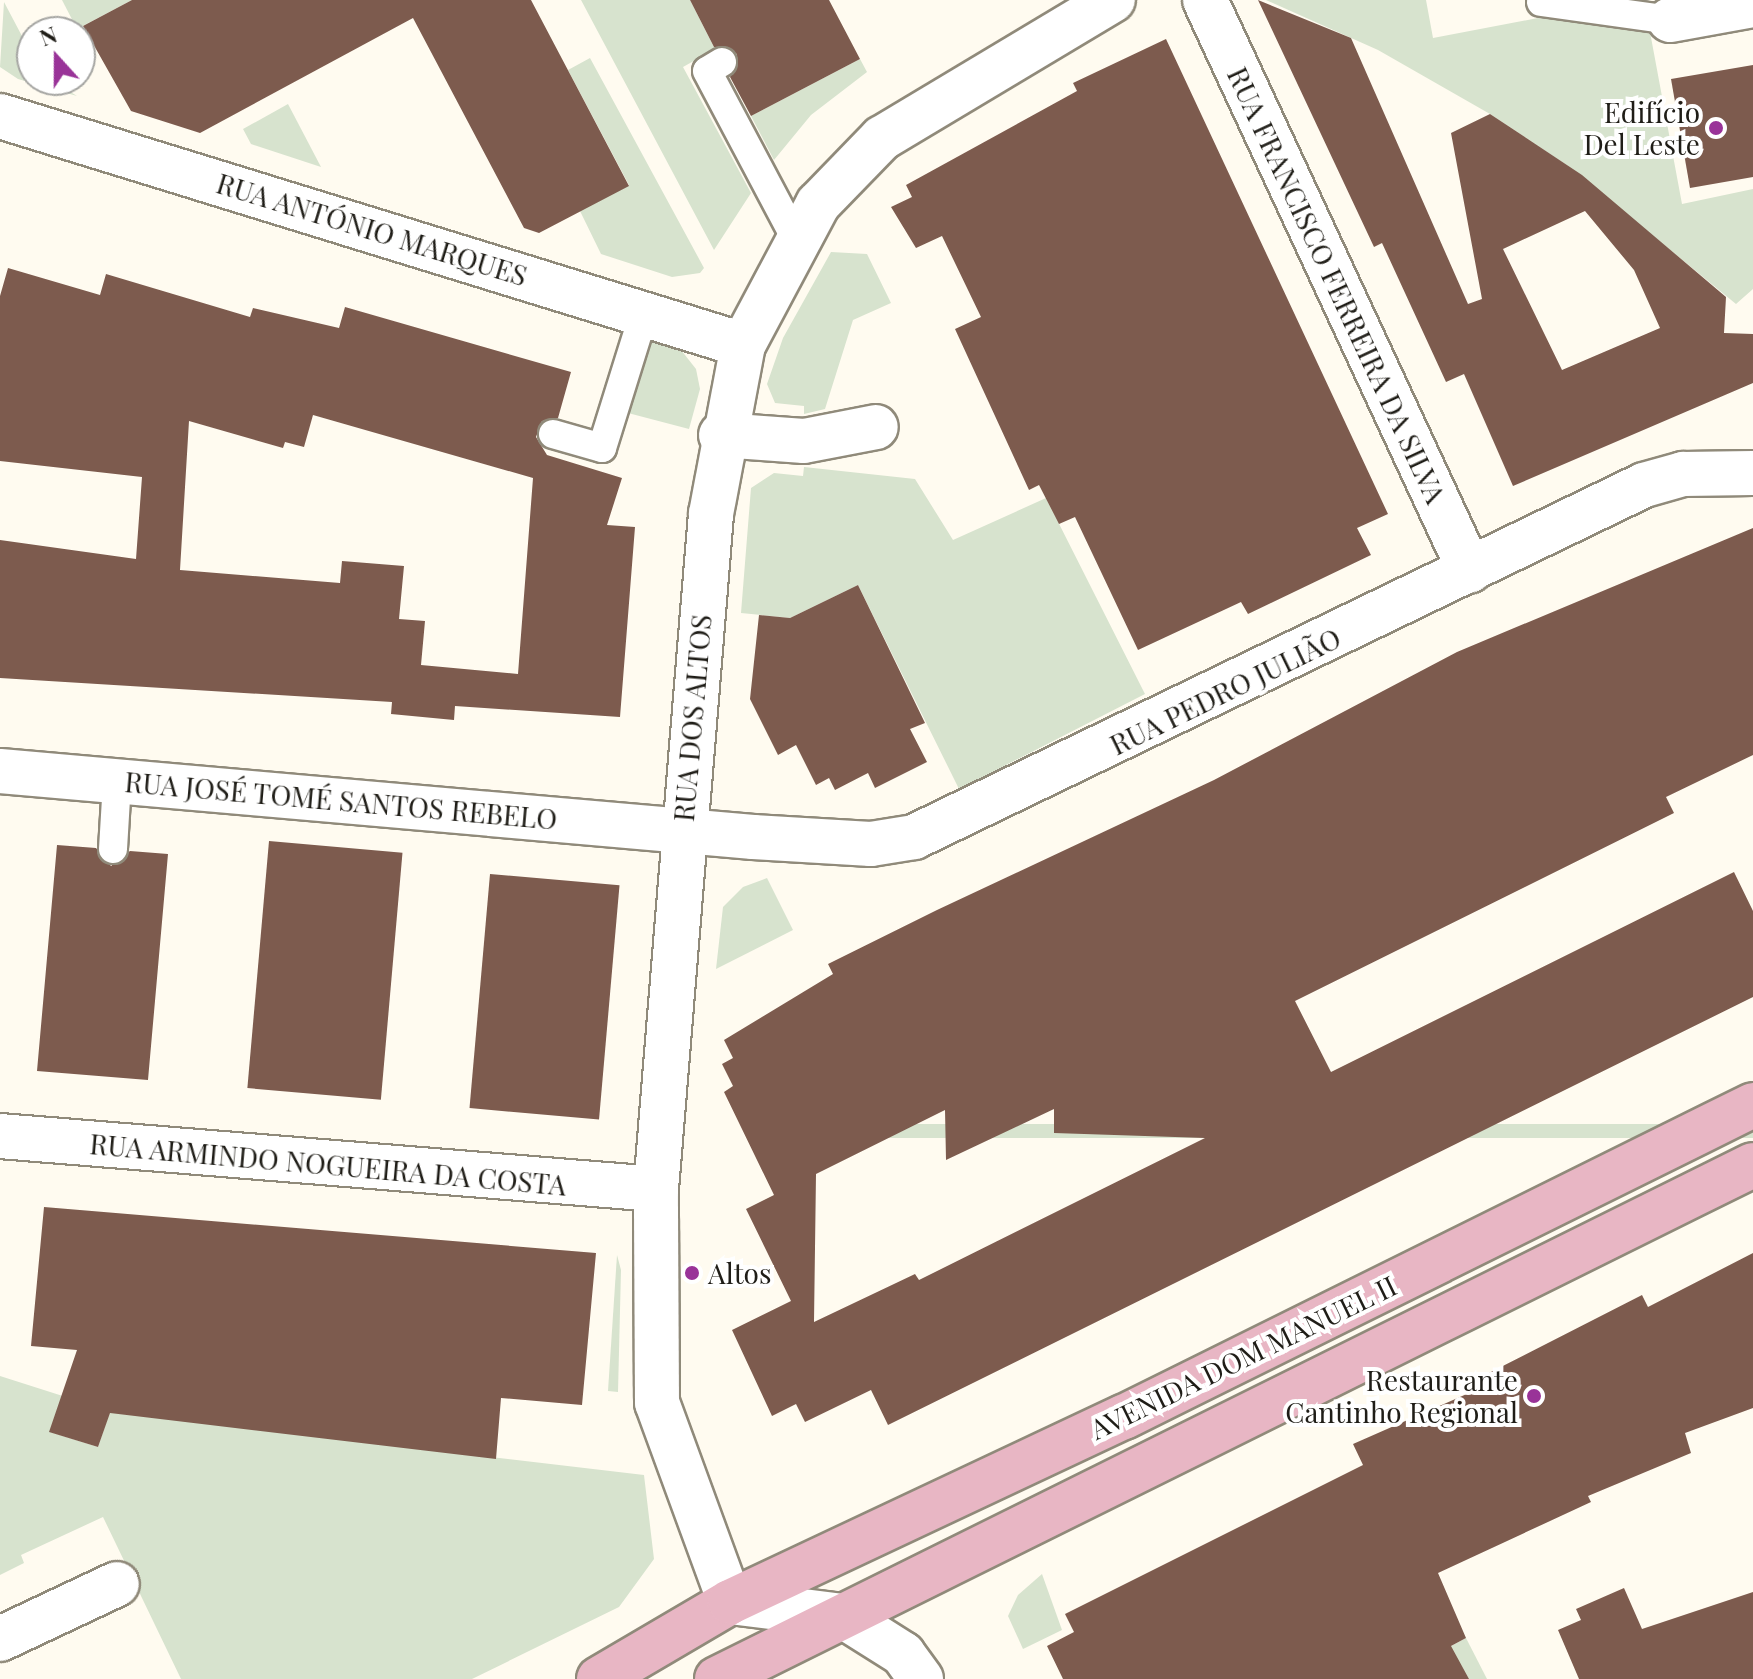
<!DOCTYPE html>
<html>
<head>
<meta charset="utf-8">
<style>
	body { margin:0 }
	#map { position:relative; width:1753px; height:1679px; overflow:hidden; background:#fffbf0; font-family:"Playfair Display",serif }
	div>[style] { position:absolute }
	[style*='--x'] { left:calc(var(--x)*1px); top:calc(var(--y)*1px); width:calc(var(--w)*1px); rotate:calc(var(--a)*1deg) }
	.green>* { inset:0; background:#d7e3ce; transform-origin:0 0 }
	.building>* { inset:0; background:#7d5b4e; transform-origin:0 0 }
	.roads { filter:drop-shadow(2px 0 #908a7a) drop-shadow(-2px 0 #908a7a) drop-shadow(0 2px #908a7a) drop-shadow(0 -2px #908a7a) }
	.service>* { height:28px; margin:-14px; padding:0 14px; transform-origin:14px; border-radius:14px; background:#fff }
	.minor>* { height:44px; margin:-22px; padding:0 22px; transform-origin:22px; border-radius:22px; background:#fff }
	.primary>* { height:44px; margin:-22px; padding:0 22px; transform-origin:22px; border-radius:22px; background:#e8b6c4 }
	.dots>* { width:22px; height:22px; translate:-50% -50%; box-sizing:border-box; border:4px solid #fff; border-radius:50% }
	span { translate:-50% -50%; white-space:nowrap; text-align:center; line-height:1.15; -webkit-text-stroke:8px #fff; paint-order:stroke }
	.poi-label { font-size:28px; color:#1f1d17 }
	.right { translate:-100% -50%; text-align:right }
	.left { translate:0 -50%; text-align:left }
	.street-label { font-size:28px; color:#1f1d17 }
	.north { position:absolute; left:16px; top:16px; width:80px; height:80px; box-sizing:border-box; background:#fff; border:2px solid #a5a5a2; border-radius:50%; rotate:339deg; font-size:22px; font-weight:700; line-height:32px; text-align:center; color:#1f1d17 }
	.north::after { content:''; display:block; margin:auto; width:28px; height:36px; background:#993398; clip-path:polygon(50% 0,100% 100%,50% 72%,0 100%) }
</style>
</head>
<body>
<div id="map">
	<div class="green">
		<div style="clip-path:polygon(62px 0,132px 0,77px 29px)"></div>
		<div style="clip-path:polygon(581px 0,690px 0,715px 49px,683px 67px,751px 193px,714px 250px)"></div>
		<div style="clip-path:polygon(1266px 0,1426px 0,1433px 38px,1543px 17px,1650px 32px,1682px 204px,1753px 189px,1753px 289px,1736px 304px,1568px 166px,1490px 114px,1378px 50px)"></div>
		<div style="clip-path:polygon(4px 2px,32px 55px,32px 80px,51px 80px,77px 96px,18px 79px,0 67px)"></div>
		<div style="clip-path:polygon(590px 58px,704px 268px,700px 273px,672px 277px,601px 254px,580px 211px,629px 185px,568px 70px)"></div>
		<div style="clip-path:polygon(860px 59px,867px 72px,811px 115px,774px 160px,751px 116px)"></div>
		<div style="clip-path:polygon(288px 104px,321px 167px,251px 144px,243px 129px)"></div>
		<div style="clip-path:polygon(831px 252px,867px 254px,891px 303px,853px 320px,825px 409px,804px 414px,804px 406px,775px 403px,767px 384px,783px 338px)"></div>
		<div style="clip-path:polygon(651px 342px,681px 350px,696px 369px,700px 389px,689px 429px,628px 413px)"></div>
		<div style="clip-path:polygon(804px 467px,915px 479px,953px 540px,1046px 498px,1145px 694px,959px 789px,858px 585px,790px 618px,741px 613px,751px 488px,774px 473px,803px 476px)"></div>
		<div style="clip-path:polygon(767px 878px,793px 930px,716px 969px,723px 907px,743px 887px)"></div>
		<div style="left:1753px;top:1124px;width:14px;height:875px;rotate:90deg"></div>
		<div style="clip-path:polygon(617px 1255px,621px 1270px,618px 1392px,608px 1391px)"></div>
		<div style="clip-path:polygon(evenodd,0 1376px,116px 1413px,644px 1475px,654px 1559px,619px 1607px,472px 1679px,181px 1679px,103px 1517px,21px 1555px,24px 1563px,0 1575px,0 1376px,108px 1417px,98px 1447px,50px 1432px,108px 1417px)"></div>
		<div style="clip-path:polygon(1042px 1574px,1062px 1630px,1023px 1649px,1008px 1616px,1018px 1595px)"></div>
		<div style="clip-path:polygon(1466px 1638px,1487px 1679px,1403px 1679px,1400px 1674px)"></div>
	</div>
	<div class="building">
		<div style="clip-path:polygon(132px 0,531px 0,629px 186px,539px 233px,524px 228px,413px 18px,200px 133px,131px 111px,83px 26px)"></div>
		<div style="clip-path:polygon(690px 0,829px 0,860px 59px,751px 116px,730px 77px,737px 54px,714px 47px)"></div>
		<div style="clip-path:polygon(evenodd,1258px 0,1351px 38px,1468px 304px,1482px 299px,1451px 133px,1490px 114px,1582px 175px,1726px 297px,1724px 333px,1753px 334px,1753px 383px,1513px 486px,1464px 374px,1446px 382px,1382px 243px,1374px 247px,1258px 0,1585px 211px,1634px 270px,1660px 328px,1562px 370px,1503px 249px,1585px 211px)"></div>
		<div style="clip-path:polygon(1166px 39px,1388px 514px,1357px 528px,1371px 555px,1248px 614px,1241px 602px,1138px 650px,1075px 517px,1059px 524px,1039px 485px,1029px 490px,955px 329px,981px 317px,942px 236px,916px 248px,891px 207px,912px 197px,906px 185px,1077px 91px,1073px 83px)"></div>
		<div style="clip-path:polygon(1753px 65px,1753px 177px,1690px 188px,1671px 79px)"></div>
		<div style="clip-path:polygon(evenodd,8px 268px,100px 295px,106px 274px,250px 317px,253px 308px,339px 328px,345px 307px,571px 372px,558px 418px,542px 421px,536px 437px,547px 455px,622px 478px,607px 525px,635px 527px,620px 717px,455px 706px,454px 720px,391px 714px,392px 702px,0 678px,0 540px,136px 559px,142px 477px,0 461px,0 296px,8px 268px,313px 415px,533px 478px,518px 674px,421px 665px,425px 621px,399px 619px,404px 566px,342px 561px,340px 583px,180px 570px,189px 421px,283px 448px,285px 442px,304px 447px,313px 415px)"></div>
		<div style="clip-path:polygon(evenodd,1753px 528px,1753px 755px,1666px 797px,1674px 813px,1295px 1001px,1331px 1072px,1734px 872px,1753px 911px,1753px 997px,888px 1425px,871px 1390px,805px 1422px,796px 1404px,772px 1416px,732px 1330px,791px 1301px,746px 1209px,774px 1195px,724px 1092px,733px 1086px,722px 1064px,733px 1058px,724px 1040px,833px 974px,828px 964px,937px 910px,1214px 780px,1457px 652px,1753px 528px,1054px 1109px,1054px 1133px,1205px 1138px,919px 1280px,915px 1274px,814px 1322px,816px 1174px,945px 1110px,946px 1160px,1054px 1109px)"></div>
		<div style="clip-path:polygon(858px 585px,925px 723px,910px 729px,927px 762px,875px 788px,868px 773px,835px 790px,829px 778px,816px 785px,796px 745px,778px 755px,750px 699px,759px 615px,790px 618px)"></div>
		<div style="left:269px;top:841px;width:134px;height:248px;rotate:5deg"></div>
		<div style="clip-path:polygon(57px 845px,96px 848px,111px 866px,130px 851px,168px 854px,148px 1080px,37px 1071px)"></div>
		<div style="left:490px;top:874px;width:130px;height:235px;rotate:5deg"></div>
		<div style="clip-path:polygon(44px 1207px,596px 1253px,582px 1405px,501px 1398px,496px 1459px,110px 1413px,98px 1447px,49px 1432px,77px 1350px,31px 1346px)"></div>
		<div style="clip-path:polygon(1753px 1253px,1753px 1408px,1685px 1433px,1691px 1453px,1588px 1496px,1591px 1502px,1438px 1573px,1466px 1638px,1451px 1646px,1469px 1679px,1063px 1679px,1047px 1646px,1074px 1632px,1065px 1614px,1363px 1465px,1353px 1444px,1494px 1382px,1489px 1373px,1642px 1295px,1648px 1307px)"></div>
		<div style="clip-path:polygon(1624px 1588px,1642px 1629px,1753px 1592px,1753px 1679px,1579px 1679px,1558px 1630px,1581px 1620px,1576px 1609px)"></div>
	</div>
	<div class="roads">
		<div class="service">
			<div style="--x:1541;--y:2;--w:130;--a:7.9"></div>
			<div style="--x:722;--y:62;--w:17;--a:149"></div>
			<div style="--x:707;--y:71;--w:190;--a:62.1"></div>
			<div style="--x:553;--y:434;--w:51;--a:15.9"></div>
			<div style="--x:602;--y:448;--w:141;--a:-72.7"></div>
			<div style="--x:113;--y:849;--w:68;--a:-86.6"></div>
		</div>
		<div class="minor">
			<div style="--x:1205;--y:0;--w:629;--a:65.1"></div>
			<div style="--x:1670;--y:20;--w:84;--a:-10.2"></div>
			<div style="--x:0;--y:116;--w:777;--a:17.13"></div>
			<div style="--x:721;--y:435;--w:83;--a:4.1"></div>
			<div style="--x:804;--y:441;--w:73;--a:-11"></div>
			<div style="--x:0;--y:771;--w:756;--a:5.01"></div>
			<div style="--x:753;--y:837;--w:118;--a:3.4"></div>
			<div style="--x:871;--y:844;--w:44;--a:-9.2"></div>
			<div style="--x:914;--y:837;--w:810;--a:-25.74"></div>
			<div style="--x:1644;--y:485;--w:41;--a:-15.8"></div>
			<div style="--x:1683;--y:474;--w:70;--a:-0.8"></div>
			<div style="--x:0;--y:1136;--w:658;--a:4.62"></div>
			<div style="--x:0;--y:1639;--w:129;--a:-25.2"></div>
			<div style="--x:921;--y:1679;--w:31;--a:-126"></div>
			<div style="--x:903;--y:1654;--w:71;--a:-147.7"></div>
			<div style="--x:843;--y:1616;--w:114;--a:-172.9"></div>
			<div style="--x:730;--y:1602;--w:212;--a:-110.1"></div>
			<div style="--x:657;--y:1403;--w:214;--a:-90.3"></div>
			<div style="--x:656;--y:1189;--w:677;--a:-85.34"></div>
			<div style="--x:711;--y:514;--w:172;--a:-79.3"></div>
			<div style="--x:743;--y:345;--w:160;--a:-62"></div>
			<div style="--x:818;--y:204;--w:92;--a:-45.9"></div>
			<div style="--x:882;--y:138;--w:269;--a:-30.9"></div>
		</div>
		<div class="primary">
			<div style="--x:599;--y:1679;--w:152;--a:-30.4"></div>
			<div style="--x:730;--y:1602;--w:435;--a:-25.2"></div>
			<div style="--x:1124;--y:1417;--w:702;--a:-26.38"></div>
			<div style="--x:717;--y:1679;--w:1156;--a:-26.39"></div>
		</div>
	</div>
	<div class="dots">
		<div style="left:1716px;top:128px;background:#993398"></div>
		<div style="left:692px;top:1273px;background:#993398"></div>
		<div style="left:1534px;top:1396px;background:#993398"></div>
	</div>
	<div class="poi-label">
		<span class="right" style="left:1700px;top:128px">Edifício<br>Del Leste</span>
		<span class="left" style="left:708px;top:1273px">Altos</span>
		<span class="right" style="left:1518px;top:1396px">Restaurante<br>Cantinho Regional</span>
	</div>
	<div class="street-label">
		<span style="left:372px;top:229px;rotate:17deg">RUA ANTÓNIO MARQUES</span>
		<span style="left:1337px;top:285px;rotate:65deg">RUA FRANCISCO FERREIRA DA SILVA</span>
		<span style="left:1225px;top:691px;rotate:-26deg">RUA PEDRO JULIÃO</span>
		<span style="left:692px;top:718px;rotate:-85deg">RUA DOS ALTOS</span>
		<span style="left:341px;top:800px;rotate:5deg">RUA JOSÉ TOMÉ SANTOS REBELO</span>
		<span style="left:328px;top:1164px;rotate:5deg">RUA ARMINDO NOGUEIRA DA COSTA</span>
		<span style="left:1243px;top:1357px;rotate:-26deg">AVENIDA DOM MANUEL II</span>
	</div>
	<div class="north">N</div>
</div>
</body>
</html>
